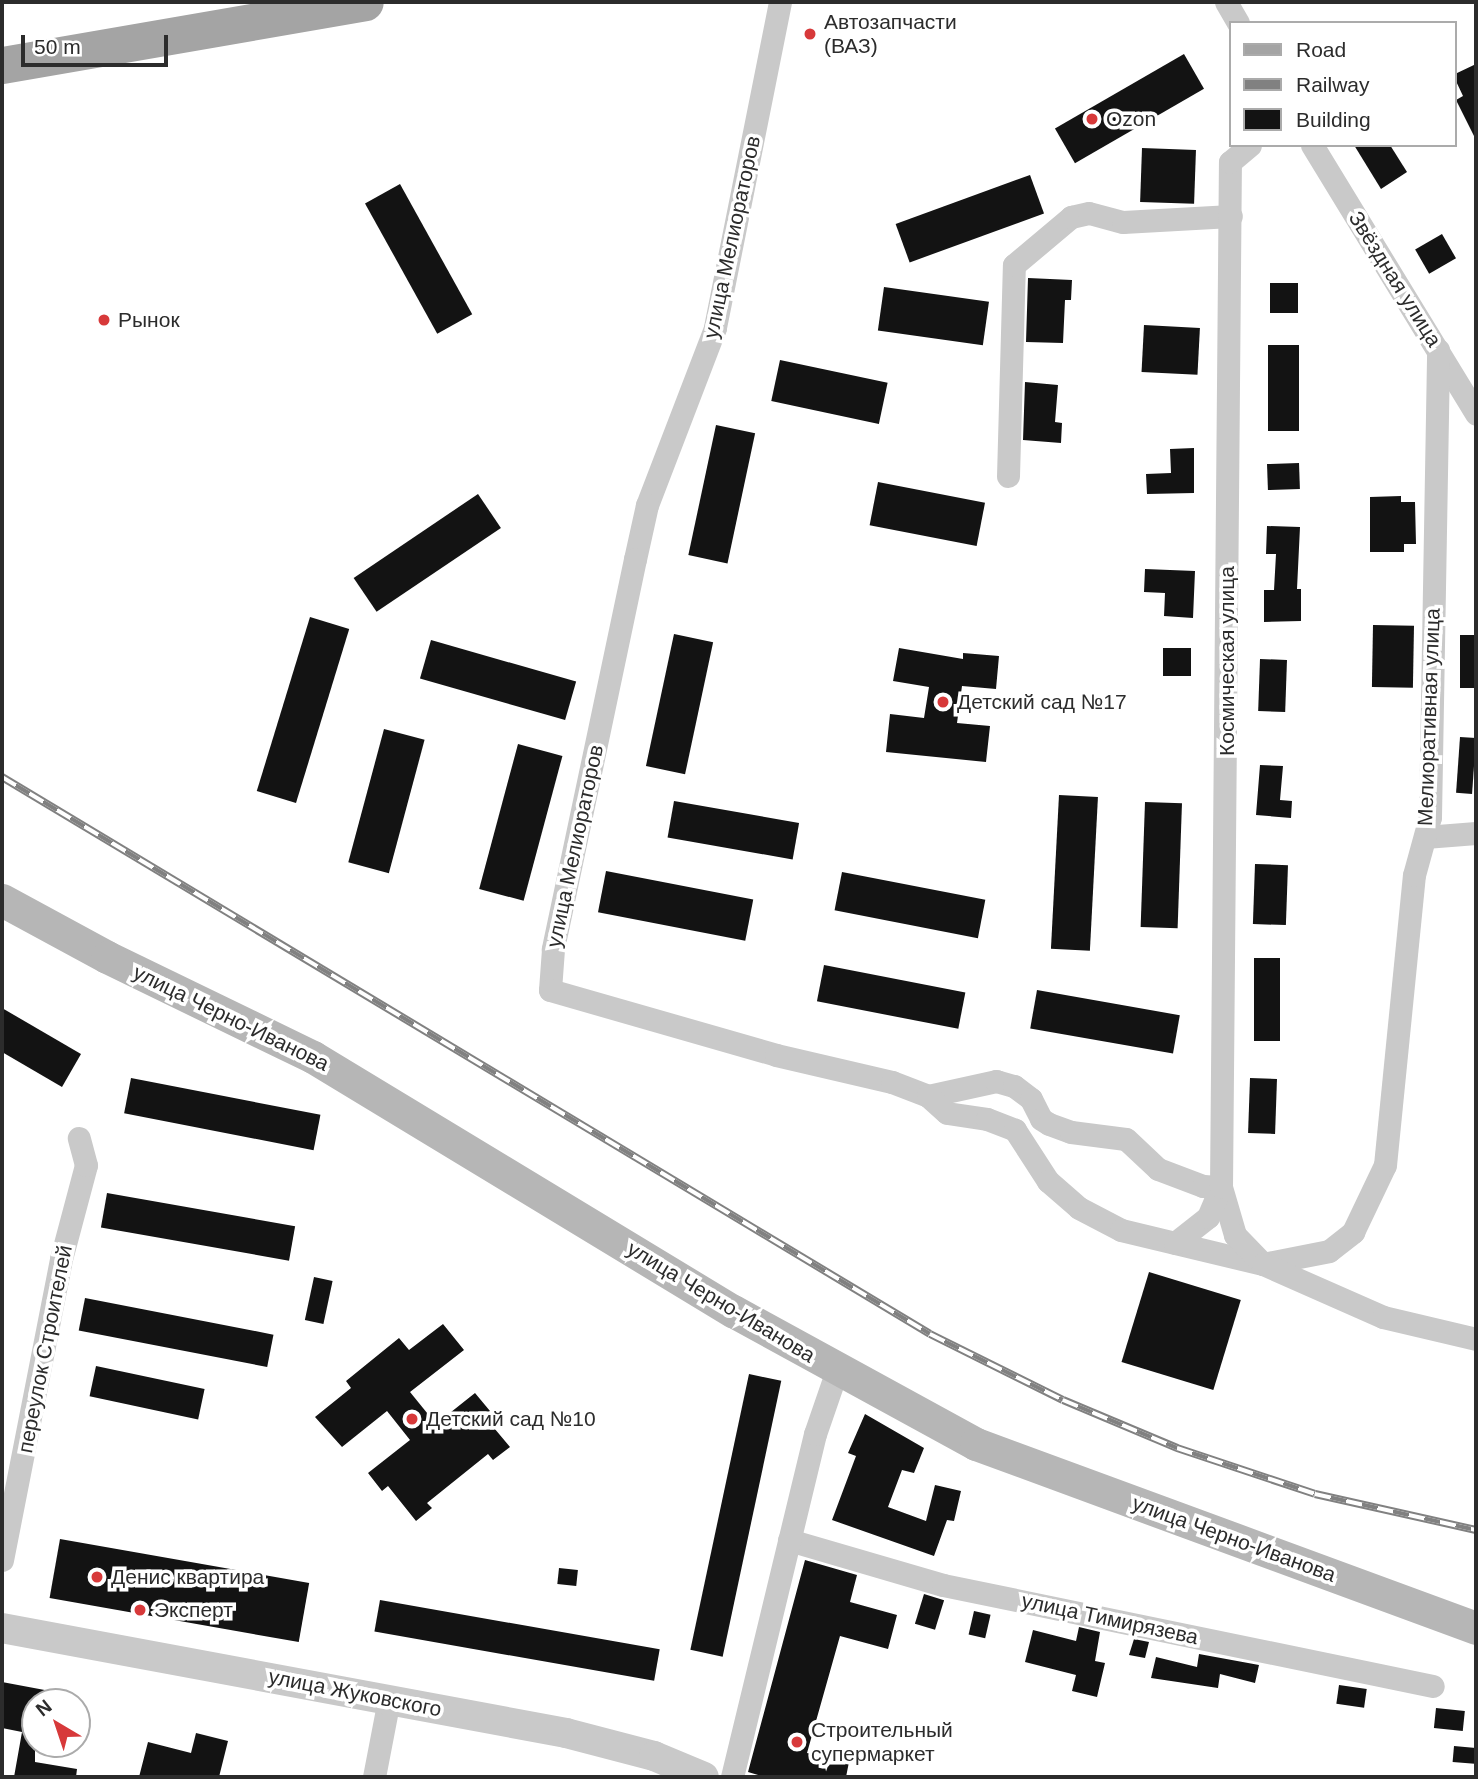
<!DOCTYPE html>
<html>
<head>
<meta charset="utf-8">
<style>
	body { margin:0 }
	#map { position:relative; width:1478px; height:1779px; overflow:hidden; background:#fff; font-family:Helvetica,sans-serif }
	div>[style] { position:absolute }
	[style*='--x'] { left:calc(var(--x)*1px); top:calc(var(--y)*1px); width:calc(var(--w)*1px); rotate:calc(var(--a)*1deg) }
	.building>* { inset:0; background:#131313; transform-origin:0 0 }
	.minor>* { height:23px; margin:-11.5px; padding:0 11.5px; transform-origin:11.5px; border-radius:11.5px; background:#c9c9c9 }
	.tertiary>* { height:30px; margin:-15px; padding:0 15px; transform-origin:15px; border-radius:15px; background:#c9c9c9 }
	.secondary>* { height:33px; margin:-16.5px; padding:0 16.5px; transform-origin:16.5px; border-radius:16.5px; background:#b6b6b6 }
	.primary>* { height:37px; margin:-18.5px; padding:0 18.5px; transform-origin:18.5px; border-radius:18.5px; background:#a4a4a4 }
	.rail>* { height:8px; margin-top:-4px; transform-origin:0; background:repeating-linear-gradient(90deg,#fff 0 16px,#818181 0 32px); box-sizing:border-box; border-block:2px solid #818181 }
	.dots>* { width:19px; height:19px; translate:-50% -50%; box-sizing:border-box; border:4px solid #fff; border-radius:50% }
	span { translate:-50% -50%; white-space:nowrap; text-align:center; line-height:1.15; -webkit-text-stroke:7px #fff; paint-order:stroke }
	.poi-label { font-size:21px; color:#2c2c2c }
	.left { translate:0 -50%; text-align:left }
	.street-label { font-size:21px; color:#2c2c2c }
	.frame { position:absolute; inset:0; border:4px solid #2c2c2c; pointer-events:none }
	.legend { position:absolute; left:1229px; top:21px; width:228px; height:126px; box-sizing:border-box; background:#fff; border:2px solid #ababab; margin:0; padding:9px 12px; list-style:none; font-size:21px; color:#2c2c2c }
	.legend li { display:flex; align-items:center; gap:14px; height:35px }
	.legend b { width:35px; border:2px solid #ababab }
	.north { position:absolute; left:21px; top:1688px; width:70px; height:70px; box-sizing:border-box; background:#fff; border:2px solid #ababab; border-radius:50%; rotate:321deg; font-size:19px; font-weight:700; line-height:28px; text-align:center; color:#2c2c2c }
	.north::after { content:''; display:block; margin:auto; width:24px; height:32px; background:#d7393a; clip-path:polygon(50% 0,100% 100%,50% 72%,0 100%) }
	.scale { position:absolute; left:21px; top:35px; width:147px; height:32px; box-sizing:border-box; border:4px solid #2c2c2c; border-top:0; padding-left:9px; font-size:21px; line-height:24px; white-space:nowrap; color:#2c2c2c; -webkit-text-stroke:5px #fff; paint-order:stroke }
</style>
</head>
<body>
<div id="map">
	<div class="building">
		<div style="left:1184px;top:54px;width:40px;height:149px;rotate:60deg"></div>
		<div style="clip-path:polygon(1476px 64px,1476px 140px,1456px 100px,1463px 96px,1455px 79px,1455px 74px)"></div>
		<div style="clip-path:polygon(1354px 145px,1390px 145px,1407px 172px,1381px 189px)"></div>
		<div style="left:1142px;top:148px;width:54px;height:54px;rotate:2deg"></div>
		<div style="left:1030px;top:175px;width:41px;height:143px;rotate:70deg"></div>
		<div style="left:400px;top:184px;width:149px;height:40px;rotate:61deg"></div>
		<div style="left:1442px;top:234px;width:28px;height:31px;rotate:60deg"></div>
		<div style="clip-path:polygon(1028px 278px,1072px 280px,1071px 300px,1065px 300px,1063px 343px,1026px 342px)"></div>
		<div style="left:1270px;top:283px;width:28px;height:30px"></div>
		<div style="left:884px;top:287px;width:106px;height:44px;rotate:8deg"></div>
		<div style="left:1144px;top:325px;width:56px;height:47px;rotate:3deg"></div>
		<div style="left:1299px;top:345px;width:86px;height:31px;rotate:90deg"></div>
		<div style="left:780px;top:360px;width:110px;height:42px;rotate:12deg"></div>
		<div style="clip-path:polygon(1025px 382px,1058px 385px,1055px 422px,1062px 423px,1061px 443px,1023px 440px)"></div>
		<div style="left:716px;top:425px;width:40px;height:133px;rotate:12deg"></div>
		<div style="clip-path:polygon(1194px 448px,1194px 493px,1147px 494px,1146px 474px,1171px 473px,1170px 449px)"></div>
		<div style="left:1299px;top:463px;width:26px;height:32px;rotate:88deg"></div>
		<div style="left:878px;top:482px;width:109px;height:44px;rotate:11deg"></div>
		<div style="left:478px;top:494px;width:41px;height:150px;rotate:56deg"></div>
		<div style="clip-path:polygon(1401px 496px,1401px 502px,1415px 502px,1416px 544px,1404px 544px,1404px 552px,1370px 552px,1370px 497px)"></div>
		<div style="clip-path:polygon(1267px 526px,1300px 527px,1297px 589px,1301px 589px,1301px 621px,1264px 622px,1264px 590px,1274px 590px,1276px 554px,1266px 554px)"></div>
		<div style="clip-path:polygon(1145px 569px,1195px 571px,1193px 618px,1164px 616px,1165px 593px,1144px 592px)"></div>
		<div style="left:310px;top:617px;width:41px;height:182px;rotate:17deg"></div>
		<div style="left:1373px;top:625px;width:41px;height:62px;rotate:1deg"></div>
		<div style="left:674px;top:634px;width:40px;height:135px;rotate:12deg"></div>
		<div style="left:1460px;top:635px;width:16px;height:53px"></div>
		<div style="left:431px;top:640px;width:151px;height:40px;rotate:16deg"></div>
		<div style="clip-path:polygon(899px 648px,963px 659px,963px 653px,999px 656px,996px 689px,962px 686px,957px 723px,990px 726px,986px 762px,886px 752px,890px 714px,924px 718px,929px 687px,893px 681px)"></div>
		<div style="left:1163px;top:648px;width:28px;height:28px"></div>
		<div style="left:1260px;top:659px;width:27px;height:52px;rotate:2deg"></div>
		<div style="left:384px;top:729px;width:42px;height:138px;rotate:15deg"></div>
		<div style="left:1460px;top:737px;width:16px;height:56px;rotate:4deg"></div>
		<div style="left:518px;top:744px;width:46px;height:150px;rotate:15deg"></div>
		<div style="clip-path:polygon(1260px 765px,1283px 766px,1280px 800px,1292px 801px,1291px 818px,1256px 815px)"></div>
		<div style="left:1059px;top:795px;width:39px;height:154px;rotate:3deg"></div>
		<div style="left:674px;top:801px;width:127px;height:37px;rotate:10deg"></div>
		<div style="left:1145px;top:802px;width:37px;height:125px;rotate:2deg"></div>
		<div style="left:1255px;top:864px;width:33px;height:60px;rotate:2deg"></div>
		<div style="left:606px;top:871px;width:150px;height:42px;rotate:11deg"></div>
		<div style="left:842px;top:872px;width:146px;height:39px;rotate:11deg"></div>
		<div style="left:1254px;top:958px;width:26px;height:83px"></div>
		<div style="left:824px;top:965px;width:144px;height:37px;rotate:11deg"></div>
		<div style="left:1037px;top:990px;width:145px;height:39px;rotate:10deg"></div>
		<div style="clip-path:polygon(2px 1008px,81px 1054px,62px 1087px,2px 1052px)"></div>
		<div style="left:131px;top:1078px;width:193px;height:36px;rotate:11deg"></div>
		<div style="left:1250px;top:1078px;width:27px;height:55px;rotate:2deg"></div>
		<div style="left:107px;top:1193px;width:191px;height:35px;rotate:10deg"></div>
		<div style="left:1149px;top:1272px;width:96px;height:94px;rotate:17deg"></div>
		<div style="left:314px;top:1277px;width:19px;height:44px;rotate:12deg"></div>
		<div style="left:85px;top:1298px;width:192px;height:33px;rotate:11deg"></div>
		<div style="clip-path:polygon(443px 1324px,464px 1350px,410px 1392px,436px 1424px,475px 1393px,490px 1411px,484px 1416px,510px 1447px,493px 1460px,488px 1454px,427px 1503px,432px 1508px,416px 1521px,388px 1486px,382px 1491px,368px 1473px,410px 1440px,387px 1411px,342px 1447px,315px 1417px,351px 1388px,346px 1381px,399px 1338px,409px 1350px)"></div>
		<div style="left:96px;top:1366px;width:111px;height:31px;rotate:12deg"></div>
		<div style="left:749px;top:1374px;width:33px;height:282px;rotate:12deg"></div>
		<div style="clip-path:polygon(865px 1414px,924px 1448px,914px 1473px,902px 1470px,888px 1507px,926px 1521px,935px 1485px,961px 1491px,954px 1521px,947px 1520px,934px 1556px,832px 1520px,856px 1456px,848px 1453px)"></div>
		<div style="left:60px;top:1539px;width:253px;height:60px;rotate:10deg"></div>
		<div style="clip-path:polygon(805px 1560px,857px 1575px,850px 1602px,897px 1615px,888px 1649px,840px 1636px,807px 1753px,849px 1762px,846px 1777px,765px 1777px,748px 1772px)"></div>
		<div style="left:559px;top:1568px;width:19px;height:16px;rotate:6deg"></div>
		<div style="left:924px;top:1594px;width:21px;height:31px;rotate:17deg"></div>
		<div style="left:380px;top:1600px;width:284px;height:32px;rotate:10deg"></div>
		<div style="left:974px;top:1611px;width:17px;height:24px;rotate:13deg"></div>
		<div style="clip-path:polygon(1079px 1627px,1100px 1632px,1095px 1661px,1105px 1663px,1097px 1697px,1072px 1691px,1076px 1675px,1025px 1662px,1033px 1630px,1076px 1641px)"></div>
		<div style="clip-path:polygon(1134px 1639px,1149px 1642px,1145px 1658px,1129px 1655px)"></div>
		<div style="clip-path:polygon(1199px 1654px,1259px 1665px,1255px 1683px,1220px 1674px,1218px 1688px,1151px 1678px,1156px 1657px,1197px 1667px)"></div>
		<div style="clip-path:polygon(2px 1682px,66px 1694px,65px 1702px,35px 1702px,35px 1762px,77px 1769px,76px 1777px,14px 1777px,22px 1732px,2px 1728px)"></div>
		<div style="left:1339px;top:1685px;width:28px;height:19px;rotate:8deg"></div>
		<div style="left:1436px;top:1708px;width:29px;height:20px;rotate:6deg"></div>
		<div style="clip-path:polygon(196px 1733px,228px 1741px,219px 1777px,139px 1777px,148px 1742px,191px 1753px)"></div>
		<div style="left:1454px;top:1746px;width:22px;height:16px;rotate:5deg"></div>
	</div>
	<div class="minor">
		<div style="--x:780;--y:2;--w:332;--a:101.3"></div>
		<div style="--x:715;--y:328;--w:190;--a:111"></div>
		<div style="--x:647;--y:505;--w:55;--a:102.5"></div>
		<div style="--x:635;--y:559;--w:399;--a:101.9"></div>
		<div style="--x:553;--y:949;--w:41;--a:94.2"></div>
		<div style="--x:550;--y:990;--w:235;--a:16"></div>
		<div style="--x:776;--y:1055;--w:119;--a:13.1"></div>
		<div style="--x:892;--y:1082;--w:39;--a:21"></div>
		<div style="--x:928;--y:1096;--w:70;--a:-12.4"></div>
		<div style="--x:996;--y:1081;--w:19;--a:16"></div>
		<div style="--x:1014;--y:1086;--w:21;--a:37"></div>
		<div style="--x:1031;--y:1099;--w:22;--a:63"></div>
		<div style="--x:1041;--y:1119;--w:9;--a:32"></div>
		<div style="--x:1049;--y:1124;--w:23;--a:20"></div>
		<div style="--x:1071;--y:1132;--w:55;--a:7.3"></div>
		<div style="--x:1126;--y:1139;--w:44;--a:43.2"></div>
		<div style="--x:1158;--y:1169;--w:48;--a:20.7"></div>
		<div style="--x:1203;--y:1186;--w:18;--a:3"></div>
		<div style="--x:1226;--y:2;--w:24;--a:60"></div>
		<div style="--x:1312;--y:145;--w:315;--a:58.6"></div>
		<div style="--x:1008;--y:476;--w:211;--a:-88.4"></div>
		<div style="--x:1014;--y:265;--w:75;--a:-40.1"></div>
		<div style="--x:1071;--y:217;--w:18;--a:-13"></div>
		<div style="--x:1089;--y:213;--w:35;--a:15"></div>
		<div style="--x:1123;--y:222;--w:108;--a:-3.2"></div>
		<div style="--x:1425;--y:837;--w:51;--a:-4.5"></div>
		<div style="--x:928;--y:1096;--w:25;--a:42"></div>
		<div style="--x:947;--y:1113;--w:40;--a:8.5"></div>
		<div style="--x:987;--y:1119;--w:30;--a:21"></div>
		<div style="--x:1015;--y:1130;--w:61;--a:57.1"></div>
		<div style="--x:1048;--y:1181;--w:41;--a:41.1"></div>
		<div style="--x:1079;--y:1208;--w:47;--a:27.6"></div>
		<div style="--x:1121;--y:1230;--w:146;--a:13.5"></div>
		<div style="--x:1263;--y:1264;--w:67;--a:-11.1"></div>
		<div style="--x:1329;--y:1251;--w:31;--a:-38"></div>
		<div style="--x:1353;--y:1232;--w:74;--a:-64.5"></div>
		<div style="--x:1385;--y:1165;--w:291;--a:-84.3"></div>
		<div style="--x:1414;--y:875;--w:60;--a:-74.6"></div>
		<div style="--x:1430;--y:817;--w:467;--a:-89"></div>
		<div style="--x:1221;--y:1187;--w:50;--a:73.7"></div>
		<div style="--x:1235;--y:1235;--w:40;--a:46"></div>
		<div style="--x:1263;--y:1264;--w:131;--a:23.8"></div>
		<div style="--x:1383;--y:1317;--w:96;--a:13.3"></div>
		<div style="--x:1175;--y:1243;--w:42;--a:-38.2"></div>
		<div style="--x:1208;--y:1217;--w:33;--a:-67"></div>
		<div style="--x:1221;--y:1187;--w:1025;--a:-89.5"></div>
		<div style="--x:1230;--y:162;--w:26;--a:-40"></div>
		<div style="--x:789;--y:1540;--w:160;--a:16.3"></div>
		<div style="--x:943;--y:1585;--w:500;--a:11.65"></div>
		<div style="--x:2;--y:1560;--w:307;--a:-78.9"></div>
		<div style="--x:61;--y:1259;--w:97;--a:-75.1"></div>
		<div style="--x:86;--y:1165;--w:28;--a:-105"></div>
		<div style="--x:374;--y:1777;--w:79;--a:-79.1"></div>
		<div style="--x:732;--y:1777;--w:353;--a:-76.4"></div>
		<div style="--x:815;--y:1434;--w:68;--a:-71"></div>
	</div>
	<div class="tertiary">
		<div style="--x:2;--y:1628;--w:574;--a:10.55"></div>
		<div style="--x:566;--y:1733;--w:91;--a:14.6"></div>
		<div style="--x:654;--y:1756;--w:54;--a:22.8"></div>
	</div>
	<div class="secondary">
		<div style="--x:2;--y:900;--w:119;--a:28.5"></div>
		<div style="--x:107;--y:957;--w:229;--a:25.9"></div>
		<div style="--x:313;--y:1057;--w:491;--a:31.2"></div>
		<div style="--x:733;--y:1311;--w:277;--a:28.7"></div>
		<div style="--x:976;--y:1444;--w:533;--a:20.2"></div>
	</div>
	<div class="primary">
		<div style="--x:2;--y:65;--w:368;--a:-9.8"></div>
	</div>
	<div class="rail">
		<div style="--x:2;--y:777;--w:1082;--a:30.97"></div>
		<div style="--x:930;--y:1334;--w:148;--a:26.4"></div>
		<div style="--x:1063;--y:1400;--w:124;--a:22.8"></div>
		<div style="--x:1177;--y:1448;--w:145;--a:18.4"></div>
		<div style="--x:1315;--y:1494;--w:165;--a:12.6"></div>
	</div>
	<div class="dots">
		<div style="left:810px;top:34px;background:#d7393a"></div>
		<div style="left:1092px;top:119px;background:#d7393a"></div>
		<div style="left:104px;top:320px;background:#d7393a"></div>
		<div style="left:943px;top:702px;background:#d7393a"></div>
		<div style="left:412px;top:1419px;background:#d7393a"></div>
		<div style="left:97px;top:1577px;background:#d7393a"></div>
		<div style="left:140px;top:1610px;background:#d7393a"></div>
		<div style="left:797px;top:1742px;background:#d7393a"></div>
	</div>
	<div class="poi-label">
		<span class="left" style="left:824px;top:34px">Автозапчасти<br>(ВАЗ)</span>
		<span class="left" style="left:1106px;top:119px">Ozon</span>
		<span class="left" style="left:118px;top:320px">Рынок</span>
		<span class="left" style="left:957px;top:702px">Детский сад №17</span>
		<span class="left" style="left:426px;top:1419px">Детский сад №10</span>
		<span class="left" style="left:111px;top:1577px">Денис квартира</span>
		<span class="left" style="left:154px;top:1610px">Эксперт</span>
		<span class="left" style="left:811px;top:1742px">Строительный<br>супермаркет</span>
	</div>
	<div class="street-label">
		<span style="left:732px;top:237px;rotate:-78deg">улица Мелиораторов</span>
		<span style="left:1395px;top:279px;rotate:58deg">Звёздная улица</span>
		<span style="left:1227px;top:661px;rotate:-90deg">Космическая улица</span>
		<span style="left:1429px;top:717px;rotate:-88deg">Мелиоративная улица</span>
		<span style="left:575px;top:846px;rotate:-78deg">улица Мелиораторов</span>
		<span style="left:231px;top:1018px;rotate:26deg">улица Черно-Иванова</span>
		<span style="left:721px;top:1302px;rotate:31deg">улица Черно-Иванова</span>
		<span style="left:45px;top:1349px;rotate:-79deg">переулок Строителей</span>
		<span style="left:1234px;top:1539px;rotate:20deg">улица Черно-Иванова</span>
		<span style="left:1110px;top:1619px;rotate:12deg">улица Тимирязева</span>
		<span style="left:355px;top:1693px;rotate:11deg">улица Жуковского</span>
	</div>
	<div class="frame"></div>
	<ul class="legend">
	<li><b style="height:9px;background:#a4a4a4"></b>Road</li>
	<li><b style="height:9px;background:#818181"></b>Railway</li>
	<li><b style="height:19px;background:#131313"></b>Building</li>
	</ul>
	<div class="north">N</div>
	<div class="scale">50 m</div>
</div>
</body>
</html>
